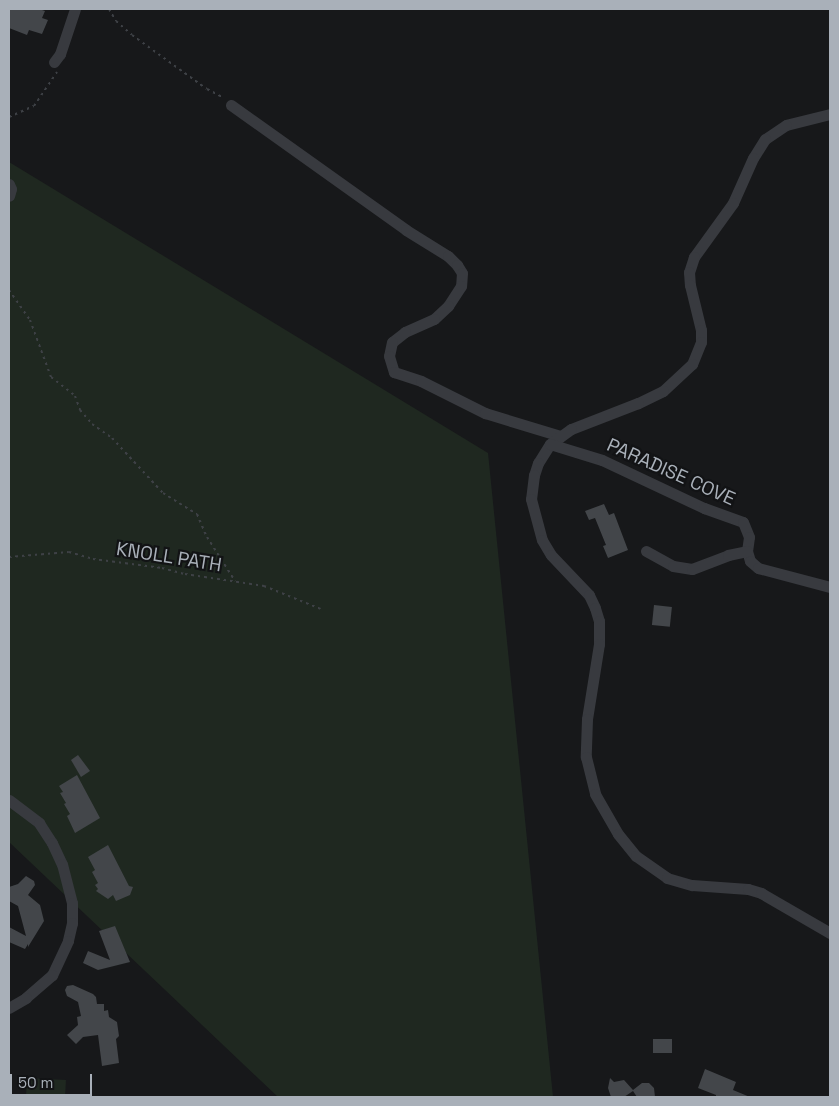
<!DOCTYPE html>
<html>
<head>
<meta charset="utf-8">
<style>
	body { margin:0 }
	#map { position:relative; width:839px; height:1106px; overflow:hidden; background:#17181a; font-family:"Space Grotesk",sans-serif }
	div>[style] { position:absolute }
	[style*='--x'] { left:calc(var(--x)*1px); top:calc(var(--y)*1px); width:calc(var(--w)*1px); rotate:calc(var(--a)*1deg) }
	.green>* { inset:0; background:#1f2820; transform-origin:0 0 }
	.building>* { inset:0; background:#43464a; transform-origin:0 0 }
	.path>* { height:2px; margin-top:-1px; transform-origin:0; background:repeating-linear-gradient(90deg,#3e4146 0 2.5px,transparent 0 6.5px) }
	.minor>* { height:11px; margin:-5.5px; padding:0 5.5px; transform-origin:5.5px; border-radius:5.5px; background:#383a3f }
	span { translate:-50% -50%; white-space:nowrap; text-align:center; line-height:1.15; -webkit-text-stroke:4.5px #121315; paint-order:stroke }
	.street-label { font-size:19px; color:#a9b0b9 }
	.frame { position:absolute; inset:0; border:10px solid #a9b0b9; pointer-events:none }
	.scale { position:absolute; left:10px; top:1074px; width:82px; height:22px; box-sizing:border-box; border:2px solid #a9b0b9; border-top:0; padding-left:6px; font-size:15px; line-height:18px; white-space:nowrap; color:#a9b0b9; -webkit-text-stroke:4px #121315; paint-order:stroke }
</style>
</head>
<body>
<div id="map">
	<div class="green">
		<div style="clip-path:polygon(9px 162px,488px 453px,553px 1097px,278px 1097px,9px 842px)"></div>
		<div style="left:27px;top:1078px;width:39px;height:18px;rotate:3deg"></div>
	</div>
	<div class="building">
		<div style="clip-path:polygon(9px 9px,39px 9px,45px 11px,42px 18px,48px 20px,42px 34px,29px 30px,27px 35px,9px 28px)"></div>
		<div style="clip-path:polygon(604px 504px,609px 515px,614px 513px,628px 550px,608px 558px,603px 546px,606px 545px,595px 518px,589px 520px,585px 511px)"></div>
		<div style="left:654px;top:605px;width:18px;height:20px;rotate:6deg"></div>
		<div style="clip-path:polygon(78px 755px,90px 771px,81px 777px,71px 760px)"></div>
		<div style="clip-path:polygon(77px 775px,100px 818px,75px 833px,67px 816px,70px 814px,64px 804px,66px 803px,60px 793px,63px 792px,59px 786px)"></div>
		<div style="clip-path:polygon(108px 845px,129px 886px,133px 887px,130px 895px,116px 901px,113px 895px,108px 899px,96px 891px,98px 889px,95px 885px,98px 883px,92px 872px,95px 870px,88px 857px)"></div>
		<div style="clip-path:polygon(26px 876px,34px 881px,35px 885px,28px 895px,40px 905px,44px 921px,28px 947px,28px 944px,25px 949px,9px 942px,9px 927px,26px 936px,18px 906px,9px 901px,9px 887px,18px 884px)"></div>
		<div style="clip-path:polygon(115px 926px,130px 962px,98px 970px,83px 963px,88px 951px,110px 960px,99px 931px)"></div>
		<div style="clip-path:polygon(73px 985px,93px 994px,96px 997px,97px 1004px,104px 1004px,104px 1011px,108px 1010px,109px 1017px,117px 1022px,119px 1036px,116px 1039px,119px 1063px,102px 1066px,98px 1035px,83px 1037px,76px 1044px,67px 1035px,78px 1025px,77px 1017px,81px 1016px,78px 1002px,67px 996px,65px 990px,67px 986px)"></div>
		<div style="left:653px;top:1039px;width:19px;height:14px"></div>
		<div style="clip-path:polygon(705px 1069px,736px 1082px,733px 1090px,750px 1097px,716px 1097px,716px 1095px,698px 1088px)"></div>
		<div style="clip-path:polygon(610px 1078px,614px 1082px,624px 1080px,633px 1090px,642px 1083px,649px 1083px,654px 1088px,655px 1097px,637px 1097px,633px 1091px,624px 1097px,611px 1097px,608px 1088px)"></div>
	</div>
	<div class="path">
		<div style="--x:109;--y:9;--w:14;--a:60"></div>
		<div style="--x:116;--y:21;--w:21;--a:41"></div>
		<div style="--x:132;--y:35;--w:92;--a:35.8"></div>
		<div style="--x:207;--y:89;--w:19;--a:28"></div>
		<div style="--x:9;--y:117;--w:27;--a:-24"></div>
		<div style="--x:34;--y:106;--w:41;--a:-55.9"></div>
		<div style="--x:9;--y:290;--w:37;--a:55"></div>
		<div style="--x:30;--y:320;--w:61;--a:69.8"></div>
		<div style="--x:51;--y:377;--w:31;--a:38"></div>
		<div style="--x:75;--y:396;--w:15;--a:70"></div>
		<div style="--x:80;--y:410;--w:18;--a:49"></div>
		<div style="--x:92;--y:424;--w:24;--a:35"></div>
		<div style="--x:112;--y:438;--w:75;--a:47.2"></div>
		<div style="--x:163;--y:493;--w:40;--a:32"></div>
		<div style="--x:197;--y:514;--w:25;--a:67"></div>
		<div style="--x:207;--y:537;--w:52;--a:57.5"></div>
		<div style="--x:9;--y:557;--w:60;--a:-4.8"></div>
		<div style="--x:69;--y:552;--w:25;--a:16"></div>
		<div style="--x:93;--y:559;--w:70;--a:7.4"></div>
		<div style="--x:162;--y:568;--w:24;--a:15"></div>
		<div style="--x:185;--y:574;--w:80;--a:8.6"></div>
		<div style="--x:264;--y:586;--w:61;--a:22"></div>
	</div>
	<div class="minor">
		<div style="--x:54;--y:62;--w:10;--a:-53"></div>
		<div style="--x:60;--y:54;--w:47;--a:-71.6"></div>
		<div style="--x:231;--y:105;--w:215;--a:35.5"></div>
		<div style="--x:406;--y:230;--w:49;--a:31.8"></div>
		<div style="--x:448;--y:256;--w:13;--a:45"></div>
		<div style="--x:457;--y:265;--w:9;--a:58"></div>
		<div style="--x:462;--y:273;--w:13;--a:94"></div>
		<div style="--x:461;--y:286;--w:24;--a:123"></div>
		<div style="--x:448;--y:306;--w:19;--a:137"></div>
		<div style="--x:434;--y:319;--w:32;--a:156"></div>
		<div style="--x:405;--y:332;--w:16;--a:142"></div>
		<div style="--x:392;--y:342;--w:14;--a:102"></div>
		<div style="--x:389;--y:356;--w:17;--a:73"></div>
		<div style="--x:394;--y:372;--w:28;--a:18"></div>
		<div style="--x:421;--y:381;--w:72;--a:26.6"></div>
		<div style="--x:485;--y:413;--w:78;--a:17"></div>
		<div style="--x:830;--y:114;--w:45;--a:166"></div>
		<div style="--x:786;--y:125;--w:25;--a:146"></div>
		<div style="--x:765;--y:139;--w:22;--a:122"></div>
		<div style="--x:753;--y:158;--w:49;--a:114"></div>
		<div style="--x:733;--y:203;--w:67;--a:125.8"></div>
		<div style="--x:694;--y:257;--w:16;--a:108"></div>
		<div style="--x:689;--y:272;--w:13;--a:86"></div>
		<div style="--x:690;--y:285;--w:46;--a:76.3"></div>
		<div style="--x:701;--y:330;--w:12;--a:90"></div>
		<div style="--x:701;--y:342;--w:24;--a:112"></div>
		<div style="--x:692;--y:364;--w:40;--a:137"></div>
		<div style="--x:663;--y:391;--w:28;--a:154"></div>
		<div style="--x:638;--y:403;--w:72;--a:158.8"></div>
		<div style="--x:571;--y:429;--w:26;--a:144"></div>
		<div style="--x:550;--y:444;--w:22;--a:122"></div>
		<div style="--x:538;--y:463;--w:13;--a:108"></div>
		<div style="--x:534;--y:475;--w:24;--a:97"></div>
		<div style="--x:531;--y:499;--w:42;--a:75"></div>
		<div style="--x:542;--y:540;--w:17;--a:59"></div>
		<div style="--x:551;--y:555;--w:55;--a:46.5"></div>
		<div style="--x:589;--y:595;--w:14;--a:65"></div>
		<div style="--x:595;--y:608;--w:14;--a:73"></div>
		<div style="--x:599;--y:621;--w:23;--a:90"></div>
		<div style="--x:599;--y:644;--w:76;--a:99.1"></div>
		<div style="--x:587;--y:719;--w:38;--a:92"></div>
		<div style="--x:586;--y:757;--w:38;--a:76"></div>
		<div style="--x:595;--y:794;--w:46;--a:60.1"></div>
		<div style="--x:618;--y:834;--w:28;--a:51"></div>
		<div style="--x:636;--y:856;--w:38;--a:35"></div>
		<div style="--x:667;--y:878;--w:26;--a:16"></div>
		<div style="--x:692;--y:885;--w:56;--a:4.1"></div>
		<div style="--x:748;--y:889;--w:14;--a:17"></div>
		<div style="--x:761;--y:893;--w:80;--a:30.1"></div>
		<div style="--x:9;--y:184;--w:5;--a:68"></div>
		<div style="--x:11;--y:189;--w:7;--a:106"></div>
		<div style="--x:550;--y:444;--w:54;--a:17.1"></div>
		<div style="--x:602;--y:460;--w:113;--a:25.2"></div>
		<div style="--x:704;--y:508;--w:41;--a:19.7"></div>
		<div style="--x:743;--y:522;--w:16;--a:68"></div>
		<div style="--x:749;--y:537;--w:14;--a:98"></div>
		<div style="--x:747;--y:551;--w:10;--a:73"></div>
		<div style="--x:750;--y:561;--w:11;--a:41"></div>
		<div style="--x:758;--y:568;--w:74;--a:14.8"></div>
		<div style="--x:646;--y:551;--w:31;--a:29"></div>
		<div style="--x:673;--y:566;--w:19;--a:9"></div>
		<div style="--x:692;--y:569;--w:39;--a:-21"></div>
		<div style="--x:728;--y:555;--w:19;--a:-12"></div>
		<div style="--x:9;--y:800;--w:38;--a:37"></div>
		<div style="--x:39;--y:823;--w:24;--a:57"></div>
		<div style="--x:52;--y:843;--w:23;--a:65"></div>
		<div style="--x:62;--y:864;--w:40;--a:75.6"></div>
		<div style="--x:72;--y:903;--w:20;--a:90"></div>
		<div style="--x:72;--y:923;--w:18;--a:103"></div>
		<div style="--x:68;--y:941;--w:38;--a:115"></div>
		<div style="--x:52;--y:975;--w:35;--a:139"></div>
		<div style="--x:26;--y:998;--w:20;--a:150"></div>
	</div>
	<div class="street-label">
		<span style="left:671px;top:472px;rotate:24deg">PARADISE COVE</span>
		<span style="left:169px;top:557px;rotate:9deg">KNOLL PATH</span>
	</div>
	<div class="frame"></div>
	<div class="scale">50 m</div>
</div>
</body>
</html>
